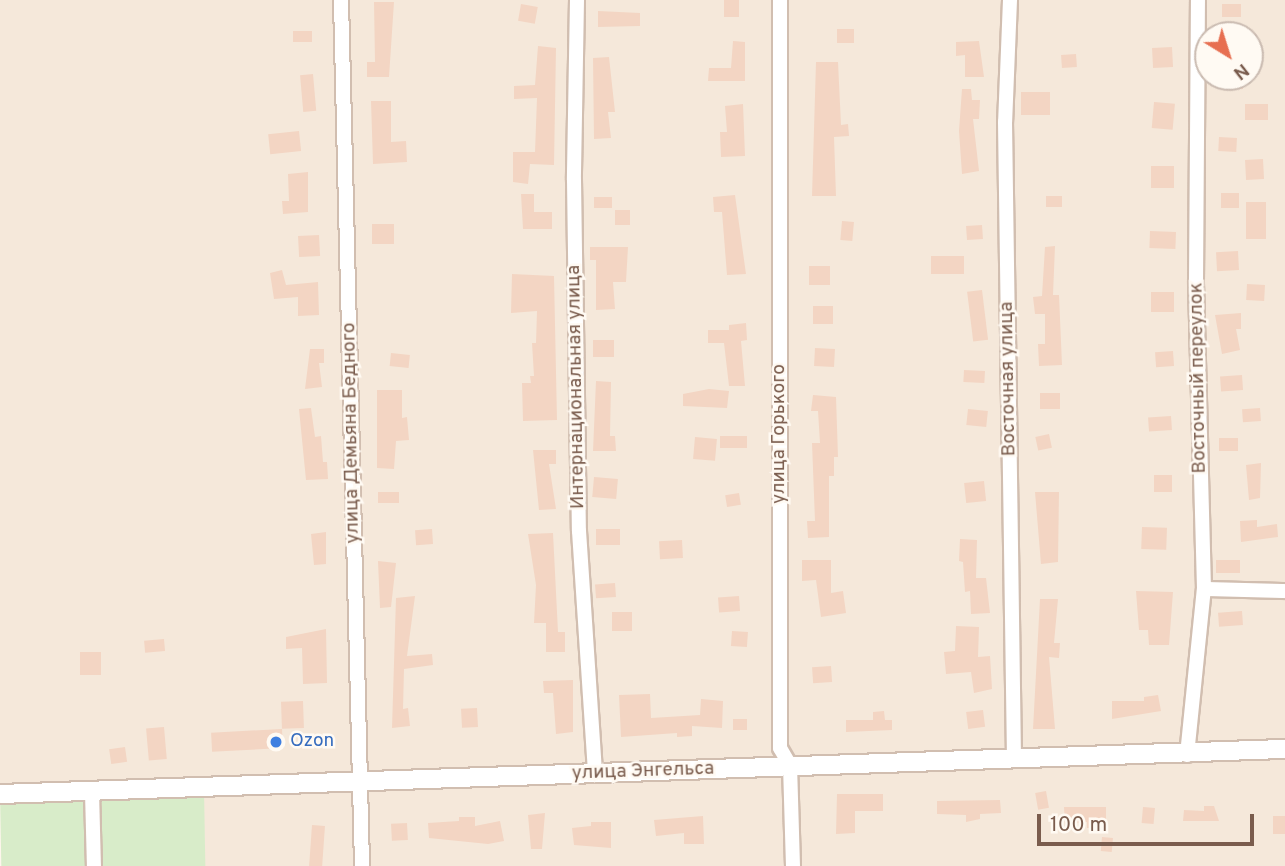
<!DOCTYPE html>
<html>
<head>
<meta charset="utf-8">
<style>
	body { margin:0 }
	#map { position:relative; width:1285px; height:866px; overflow:hidden; background:#fdf6ec; font-family:Overpass,sans-serif }
	div>[style] { position:absolute }
	[style*='--x'] { left:calc(var(--x)*1px); top:calc(var(--y)*1px); width:calc(var(--w)*1px); rotate:calc(var(--a)*1deg) }
	.residential>* { inset:0; background:#f5e8da }
	.green>* { inset:0; background:#d8ecc9; transform-origin:0 0 }
	.building>* { inset:0; background:#f3d5c3; transform-origin:0 0 }
	.roads { filter:drop-shadow(2px 0 #d1beb0) drop-shadow(-2px 0 #d1beb0) drop-shadow(0 2px #d1beb0) drop-shadow(0 -2px #d1beb0) }
	.minor>* { height:14px; margin:-7px; padding:0 7px; transform-origin:7px; border-radius:7px; background:#fff }
	.tertiary>* { height:18px; margin:-9px; padding:0 9px; transform-origin:9px; border-radius:9px; background:#fff }
	.dots>* { width:19px; height:19px; translate:-50% -50%; box-sizing:border-box; border:4px solid #fffaf3; border-radius:50% }
	span { translate:-50% -50%; white-space:nowrap; text-align:center; line-height:1.15; -webkit-text-stroke:5px #fffaf3; paint-order:stroke }
	.street-label { font-size:19px; color:#7a5c4d }
	.shop-label { font-size:19px; color:#366cbe }
	.left { translate:0 -50%; text-align:left }
	.north { position:absolute; left:1194px; top:21px; width:70px; height:70px; box-sizing:border-box; background:#fffaf3; border:2px solid #cabbb1; border-radius:50%; rotate:142deg; font-size:19px; font-weight:700; line-height:28px; text-align:center; color:#7a5c4d }
	.north::after { content:''; display:block; margin:auto; width:24px; height:32px; background:#e76f51; clip-path:polygon(50% 0,100% 100%,50% 72%,0 100%) }
	.scale { position:absolute; left:1037px; top:814px; width:217px; height:32px; box-sizing:border-box; border:4px solid #7a5c4d; border-top:0; padding-left:9px; font-size:21px; line-height:24px; white-space:nowrap; color:#7a5c4d; -webkit-text-stroke:5px #fffaf3; paint-order:stroke }
</style>
</head>
<body>
<div id="map">
	<div class="residential">
		<div style="clip-path:polygon(evenodd,0 0,1285px 0,1285px 866px,205px 866px,203px 789px,0 794px,0 0,1208px 35px,1250px 35px,1250px 77px,1208px 77px,1208px 35px)"></div>
	</div>
	<div class="green">
		<div style="left:204px;top:789px;width:77px;height:204px;rotate:89deg"></div>
	</div>
	<div class="building">
		<div style="left:724px;top:0;width:15px;height:17px"></div>
		<div style="clip-path:polygon(374px 2px,394px 2px,389px 77px,367px 77px,367px 62px,375px 62px)"></div>
		<div style="left:521px;top:4px;width:17px;height:17px;rotate:10deg"></div>
		<div style="left:1241px;top:4px;width:13px;height:19px;rotate:90deg"></div>
		<div style="clip-path:polygon(598px 11px,640px 13px,640px 26px,598px 27px)"></div>
		<div style="left:854px;top:29px;width:14px;height:17px;rotate:90deg"></div>
		<div style="left:293px;top:31px;width:19px;height:11px"></div>
		<div style="clip-path:polygon(733px 41px,745px 42px,745px 81px,708px 81px,709px 68px,731px 68px)"></div>
		<div style="clip-path:polygon(979px 41px,984px 77px,965px 77px,965px 55px,956px 56px,956px 42px)"></div>
		<div style="clip-path:polygon(538px 46px,556px 48px,554px 165px,530px 164px,528px 184px,513px 182px,513px 152px,535px 152px,537px 98px,514px 99px,514px 86px,535px 85px)"></div>
		<div style="left:1172px;top:47px;width:20px;height:20px;rotate:87deg"></div>
		<div style="left:1076px;top:54px;width:13px;height:15px;rotate:86deg"></div>
		<div style="clip-path:polygon(609px 57px,615px 112px,608px 112px,611px 138px,594px 139px,593px 58px)"></div>
		<div style="clip-path:polygon(816px 62px,838px 62px,841px 125px,848px 124px,849px 136px,834px 137px,836px 196px,812px 196px)"></div>
		<div style="left:313px;top:74px;width:37px;height:13px;rotate:85deg"></div>
		<div style="left:1222px;top:77px;width:21px;height:12px"></div>
		<div style="clip-path:polygon(962px 89px,971px 89px,972px 100px,980px 100px,979px 119px,973px 119px,979px 171px,962px 174px,959px 131px)"></div>
		<div style="left:1050px;top:92px;width:23px;height:29px;rotate:90deg"></div>
		<div style="clip-path:polygon(371px 101px,391px 101px,391px 142px,406px 141px,407px 162px,373px 164px)"></div>
		<div style="left:1154px;top:102px;width:21px;height:26px;rotate:5deg"></div>
		<div style="clip-path:polygon(743px 104px,745px 156px,721px 157px,720px 132px,727px 132px,725px 106px)"></div>
		<div style="left:1245px;top:104px;width:23px;height:16px"></div>
		<div style="left:299px;top:131px;width:20px;height:31px;rotate:84deg"></div>
		<div style="left:1219px;top:137px;width:18px;height:14px;rotate:3deg"></div>
		<div style="left:1263px;top:159px;width:20px;height:18px;rotate:87deg"></div>
		<div style="left:1174px;top:166px;width:22px;height:23px;rotate:90deg"></div>
		<div style="clip-path:polygon(308px 172px,308px 212px,283px 214px,282px 201px,289px 201px,288px 174px)"></div>
		<div style="left:1239px;top:193px;width:15px;height:18px;rotate:90deg"></div>
		<div style="clip-path:polygon(521px 194px,534px 194px,534px 212px,552px 212px,552px 229px,523px 229px)"></div>
		<div style="clip-path:polygon(735px 195px,746px 274px,727px 275px,722px 212px,714px 212px,713px 197px)"></div>
		<div style="left:1062px;top:196px;width:11px;height:16px;rotate:90deg"></div>
		<div style="left:612px;top:197px;width:11px;height:18px;rotate:90deg"></div>
		<div style="left:1246px;top:202px;width:20px;height:37px"></div>
		<div style="left:615px;top:210px;width:15px;height:15px"></div>
		<div style="left:842px;top:221px;width:12px;height:19px;rotate:5deg"></div>
		<div style="left:372px;top:224px;width:22px;height:20px"></div>
		<div style="left:982px;top:225px;width:14px;height:16px;rotate:86deg"></div>
		<div style="left:1150px;top:231px;width:26px;height:17px;rotate:2deg"></div>
		<div style="left:319px;top:235px;width:21px;height:21px;rotate:87deg"></div>
		<div style="clip-path:polygon(1055px 246px,1053px 295px,1059px 295px,1062px 365px,1039px 366px,1038px 344px,1045px 344px,1045px 314px,1035px 314px,1033px 297px,1042px 296px,1045px 247px)"></div>
		<div style="clip-path:polygon(590px 247px,628px 247px,626px 282px,613px 282px,615px 309px,596px 310px,596px 260px,590px 260px)"></div>
		<div style="left:1238px;top:251px;width:19px;height:22px;rotate:87deg"></div>
		<div style="left:964px;top:256px;width:18px;height:33px;rotate:90deg"></div>
		<div style="left:809px;top:266px;width:21px;height:19px"></div>
		<div style="clip-path:polygon(282px 270px,286px 285px,318px 282px,319px 315px,298px 316px,298px 297px,274px 299px,270px 273px)"></div>
		<div style="clip-path:polygon(512px 274px,554px 276px,557px 420px,523px 421px,522px 383px,531px 383px,530px 376px,534px 376px,532px 343px,536px 343px,537px 311px,511px 313px)"></div>
		<div style="left:1247px;top:284px;width:18px;height:16px;rotate:3deg"></div>
		<div style="left:982px;top:290px;width:50px;height:15px;rotate:83deg"></div>
		<div style="left:1174px;top:292px;width:20px;height:23px;rotate:90deg"></div>
		<div style="left:813px;top:306px;width:20px;height:18px"></div>
		<div style="clip-path:polygon(1241px 313px,1241px 329px,1236px 329px,1240px 350px,1222px 354px,1215px 315px)"></div>
		<div style="clip-path:polygon(746px 323px,747px 340px,741px 341px,745px 386px,729px 386px,724px 343px,708px 343px,708px 330px,729px 330px,729px 325px)"></div>
		<div style="left:593px;top:340px;width:21px;height:17px"></div>
		<div style="left:815px;top:348px;width:20px;height:18px;rotate:3deg"></div>
		<div style="clip-path:polygon(310px 349px,324px 349px,324px 363px,319px 363px,322px 387px,305px 389px)"></div>
		<div style="left:1173px;top:351px;width:15px;height:18px;rotate:86deg"></div>
		<div style="left:391px;top:353px;width:19px;height:13px;rotate:6deg"></div>
		<div style="left:964px;top:370px;width:21px;height:12px;rotate:3deg"></div>
		<div style="left:1242px;top:375px;width:15px;height:22px;rotate:86deg"></div>
		<div style="clip-path:polygon(596px 381px,611px 382px,610px 436px,615px 436px,616px 451px,593px 451px)"></div>
		<div style="clip-path:polygon(709px 389px,729px 391px,727px 408px,683px 406px,683px 394px)"></div>
		<div style="clip-path:polygon(377px 390px,402px 390px,402px 418px,407px 417px,409px 440px,396px 441px,394px 469px,377px 468px)"></div>
		<div style="left:1060px;top:393px;width:16px;height:20px;rotate:90deg"></div>
		<div style="clip-path:polygon(813px 395px,836px 397px,838px 457px,834px 457px,834px 476px,829px 476px,829px 537px,808px 538px,807px 521px,815px 521px,812px 443px,820px 443px,818px 411px,811px 411px)"></div>
		<div style="clip-path:polygon(311px 408px,315px 437px,321px 436px,323px 462px,327px 462px,328px 479px,306px 480px,299px 409px)"></div>
		<div style="left:1260px;top:408px;width:13px;height:18px;rotate:86deg"></div>
		<div style="left:968px;top:409px;width:20px;height:16px;rotate:6deg"></div>
		<div style="left:1171px;top:416px;width:14px;height:23px;rotate:86deg"></div>
		<div style="left:1049px;top:434px;width:14px;height:14px;rotate:78deg"></div>
		<div style="left:720px;top:436px;width:27px;height:12px"></div>
		<div style="left:695px;top:437px;width:22px;height:22px;rotate:5deg"></div>
		<div style="left:1219px;top:438px;width:19px;height:13px"></div>
		<div style="clip-path:polygon(533px 450px,556px 450px,556px 464px,549px 464px,556px 509px,539px 510px)"></div>
		<div style="clip-path:polygon(1261px 463px,1260px 498px,1249px 500px,1246px 465px)"></div>
		<div style="left:1154px;top:475px;width:18px;height:17px"></div>
		<div style="left:594px;top:477px;width:24px;height:20px;rotate:5deg"></div>
		<div style="left:984px;top:481px;width:20px;height:20px;rotate:84deg"></div>
		<div style="left:378px;top:492px;width:21px;height:11px"></div>
		<div style="clip-path:polygon(1035px 492px,1059px 492px,1058px 562px,1041px 564px)"></div>
		<div style="left:739px;top:493px;width:12px;height:14px;rotate:81deg"></div>
		<div style="clip-path:polygon(1257px 520px,1257px 527px,1277px 524px,1278px 537px,1241px 542px,1240px 521px)"></div>
		<div style="left:1142px;top:527px;width:25px;height:22px;rotate:2deg"></div>
		<div style="left:432px;top:529px;width:15px;height:17px;rotate:86deg"></div>
		<div style="left:596px;top:529px;width:24px;height:16px"></div>
		<div style="clip-path:polygon(326px 532px,326px 564px,314px 565px,311px 534px)"></div>
		<div style="clip-path:polygon(553px 533px,558px 632px,565px 632px,565px 652px,546px 652px,546px 623px,534px 623px,536px 585px,528px 534px)"></div>
		<div style="clip-path:polygon(960px 539px,977px 540px,976px 578px,986px 578px,990px 613px,971px 614px,970px 591px,965px 592px,963px 562px,959px 561px)"></div>
		<div style="left:682px;top:540px;width:18px;height:23px;rotate:87deg"></div>
		<div style="clip-path:polygon(802px 560px,831px 560px,831px 593px,843px 591px,846px 613px,821px 617px,816px 580px,802px 581px)"></div>
		<div style="left:1240px;top:560px;width:13px;height:24px;rotate:90deg"></div>
		<div style="clip-path:polygon(378px 561px,396px 563px,391px 607px,380px 608px)"></div>
		<div style="left:615px;top:583px;width:14px;height:20px;rotate:86deg"></div>
		<div style="clip-path:polygon(1136px 591px,1173px 592px,1169px 645px,1149px 645px,1148px 630px,1139px 630px)"></div>
		<div style="clip-path:polygon(415px 596px,407px 656px,432px 654px,433px 665px,404px 669px,403px 709px,408px 708px,410px 726px,392px 728px,396px 598px)"></div>
		<div style="left:739px;top:596px;width:15px;height:21px;rotate:86deg"></div>
		<div style="clip-path:polygon(1040px 599px,1058px 599px,1054px 643px,1060px 643px,1059px 658px,1049px 657px,1055px 729px,1033px 729px)"></div>
		<div style="left:1242px;top:611px;width:14px;height:24px;rotate:86deg"></div>
		<div style="left:612px;top:612px;width:20px;height:19px"></div>
		<div style="clip-path:polygon(956px 626px,979px 627px,978px 657px,990px 656px,992px 689px,974px 693px,971px 672px,946px 674px,944px 652px,955px 651px)"></div>
		<div style="clip-path:polygon(326px 629px,327px 683px,303px 684px,302px 648px,286px 649px,286px 637px)"></div>
		<div style="left:732px;top:631px;width:16px;height:15px;rotate:4deg"></div>
		<div style="left:164px;top:639px;width:12px;height:20px;rotate:85deg"></div>
		<div style="left:80px;top:652px;width:21px;height:23px"></div>
		<div style="left:831px;top:666px;width:16px;height:19px;rotate:86deg"></div>
		<div style="clip-path:polygon(573px 680px,573px 732px,556px 734px,553px 693px,544px 693px,543px 681px)"></div>
		<div style="clip-path:polygon(650px 694px,651px 718px,700px 715px,701px 699px,723px 701px,722px 728px,692px 726px,692px 736px,677px 737px,677px 733px,621px 737px,619px 695px)"></div>
		<div style="clip-path:polygon(1158px 695px,1161px 711px,1112px 719px,1112px 701px,1144px 701px,1144px 697px)"></div>
		<div style="left:303px;top:701px;width:27px;height:22px;rotate:88deg"></div>
		<div style="left:477px;top:708px;width:19px;height:16px;rotate:87deg"></div>
		<div style="left:983px;top:710px;width:17px;height:17px;rotate:83deg"></div>
		<div style="clip-path:polygon(884px 711px,885px 720px,892px 720px,892px 730px,846px 732px,846px 720px,873px 720px,873px 712px)"></div>
		<div style="left:733px;top:719px;width:14px;height:11px"></div>
		<div style="left:164px;top:727px;width:32px;height:18px;rotate:85deg"></div>
		<div style="left:282px;top:729px;width:19px;height:71px;rotate:87deg"></div>
		<div style="left:125px;top:747px;width:15px;height:16px;rotate:82deg"></div>
		<div style="left:1046px;top:791px;width:17px;height:11px;rotate:80deg"></div>
		<div style="clip-path:polygon(837px 794px,883px 794px,883px 811px,855px 811px,855px 833px,836px 834px)"></div>
		<div style="clip-path:polygon(1000px 800px,1001px 813px,980px 814px,980px 819px,966px 822px,966px 815px,937px 814px,937px 801px)"></div>
		<div style="clip-path:polygon(1204px 806px,1214px 806px,1219px 821px,1183px 821px,1184px 810px,1204px 811px)"></div>
		<div style="clip-path:polygon(1064px 807px,1106px 807px,1106px 828px,1087px 828px,1087px 822px,1065px 824px)"></div>
		<div style="left:1143px;top:807px;width:12px;height:16px;rotate:5deg"></div>
		<div style="clip-path:polygon(545px 813px,542px 849px,531px 849px,528px 815px)"></div>
		<div style="clip-path:polygon(703px 816px,704px 844px,684px 844px,684px 833px,656px 836px,654px 820px)"></div>
		<div style="left:1273px;top:816px;width:12px;height:18px"></div>
		<div style="clip-path:polygon(459px 817px,475px 817px,475px 826px,500px 821px,504px 841px,488px 844px,429px 838px,428px 823px,459px 821px)"></div>
		<div style="clip-path:polygon(591px 822px,611px 822px,611px 848px,574px 845px,572px 828px,591px 826px)"></div>
		<div style="left:407px;top:823px;width:17px;height:16px;rotate:87deg"></div>
		<div style="left:312px;top:825px;width:13px;height:41px;rotate:4deg"></div>
		<div style="left:1102px;top:837px;width:11px;height:14px;rotate:5deg"></div>
	</div>
	<div class="roads">
		<div class="minor">
			<div style="--x:341;--y:0;--w:866;--a:88.61"></div>
			<div style="--x:577;--y:0;--w:180;--a:91"></div>
			<div style="--x:574;--y:180;--w:351;--a:89.2"></div>
			<div style="--x:579;--y:531;--w:244;--a:86.2"></div>
			<div style="--x:780;--y:0;--w:748;--a:90"></div>
			<div style="--x:780;--y:748;--w:20;--a:60"></div>
			<div style="--x:790;--y:765;--w:101;--a:88.3"></div>
			<div style="--x:1010;--y:0;--w:122;--a:92.3"></div>
			<div style="--x:1005;--y:122;--w:637;--a:89.19"></div>
			<div style="--x:1204;--y:589;--w:81;--a:1.4"></div>
			<div style="--x:1187;--y:755;--w:167;--a:-84.2"></div>
			<div style="--x:1204;--y:589;--w:308;--a:-91.5"></div>
			<div style="--x:1196;--y:281;--w:281;--a:-89.6"></div>
			<div style="--x:92;--y:792;--w:74;--a:88.5"></div>
		</div>
		<div class="tertiary">
			<div style="--x:0;--y:794;--w:1286;--a:-2.01"></div>
		</div>
	</div>
	<div class="dots">
		<div style="left:276px;top:742px;background:#3f7fe0"></div>
	</div>
	<div class="street-label">
		<span style="left:1199px;top:378px;rotate:-91deg">Восточный переулок</span>
		<span style="left:1009px;top:379px;rotate:-91deg">Восточная улица</span>
		<span style="left:577px;top:387px;rotate:-91deg">Интернациональная улица</span>
		<span style="left:352px;top:433px;rotate:-91deg">улица Демьяна Бедного</span>
		<span style="left:780px;top:434px;rotate:-90deg">улица Горького</span>
		<span style="left:643px;top:772px;rotate:-2deg">улица Энгельса</span>
	</div>
	<div class="shop-label">
		<span class="left" style="left:290px;top:742px">Ozon</span>
	</div>
	<div class="north">N</div>
	<div class="scale">100 m</div>
</div>
</body>
</html>
